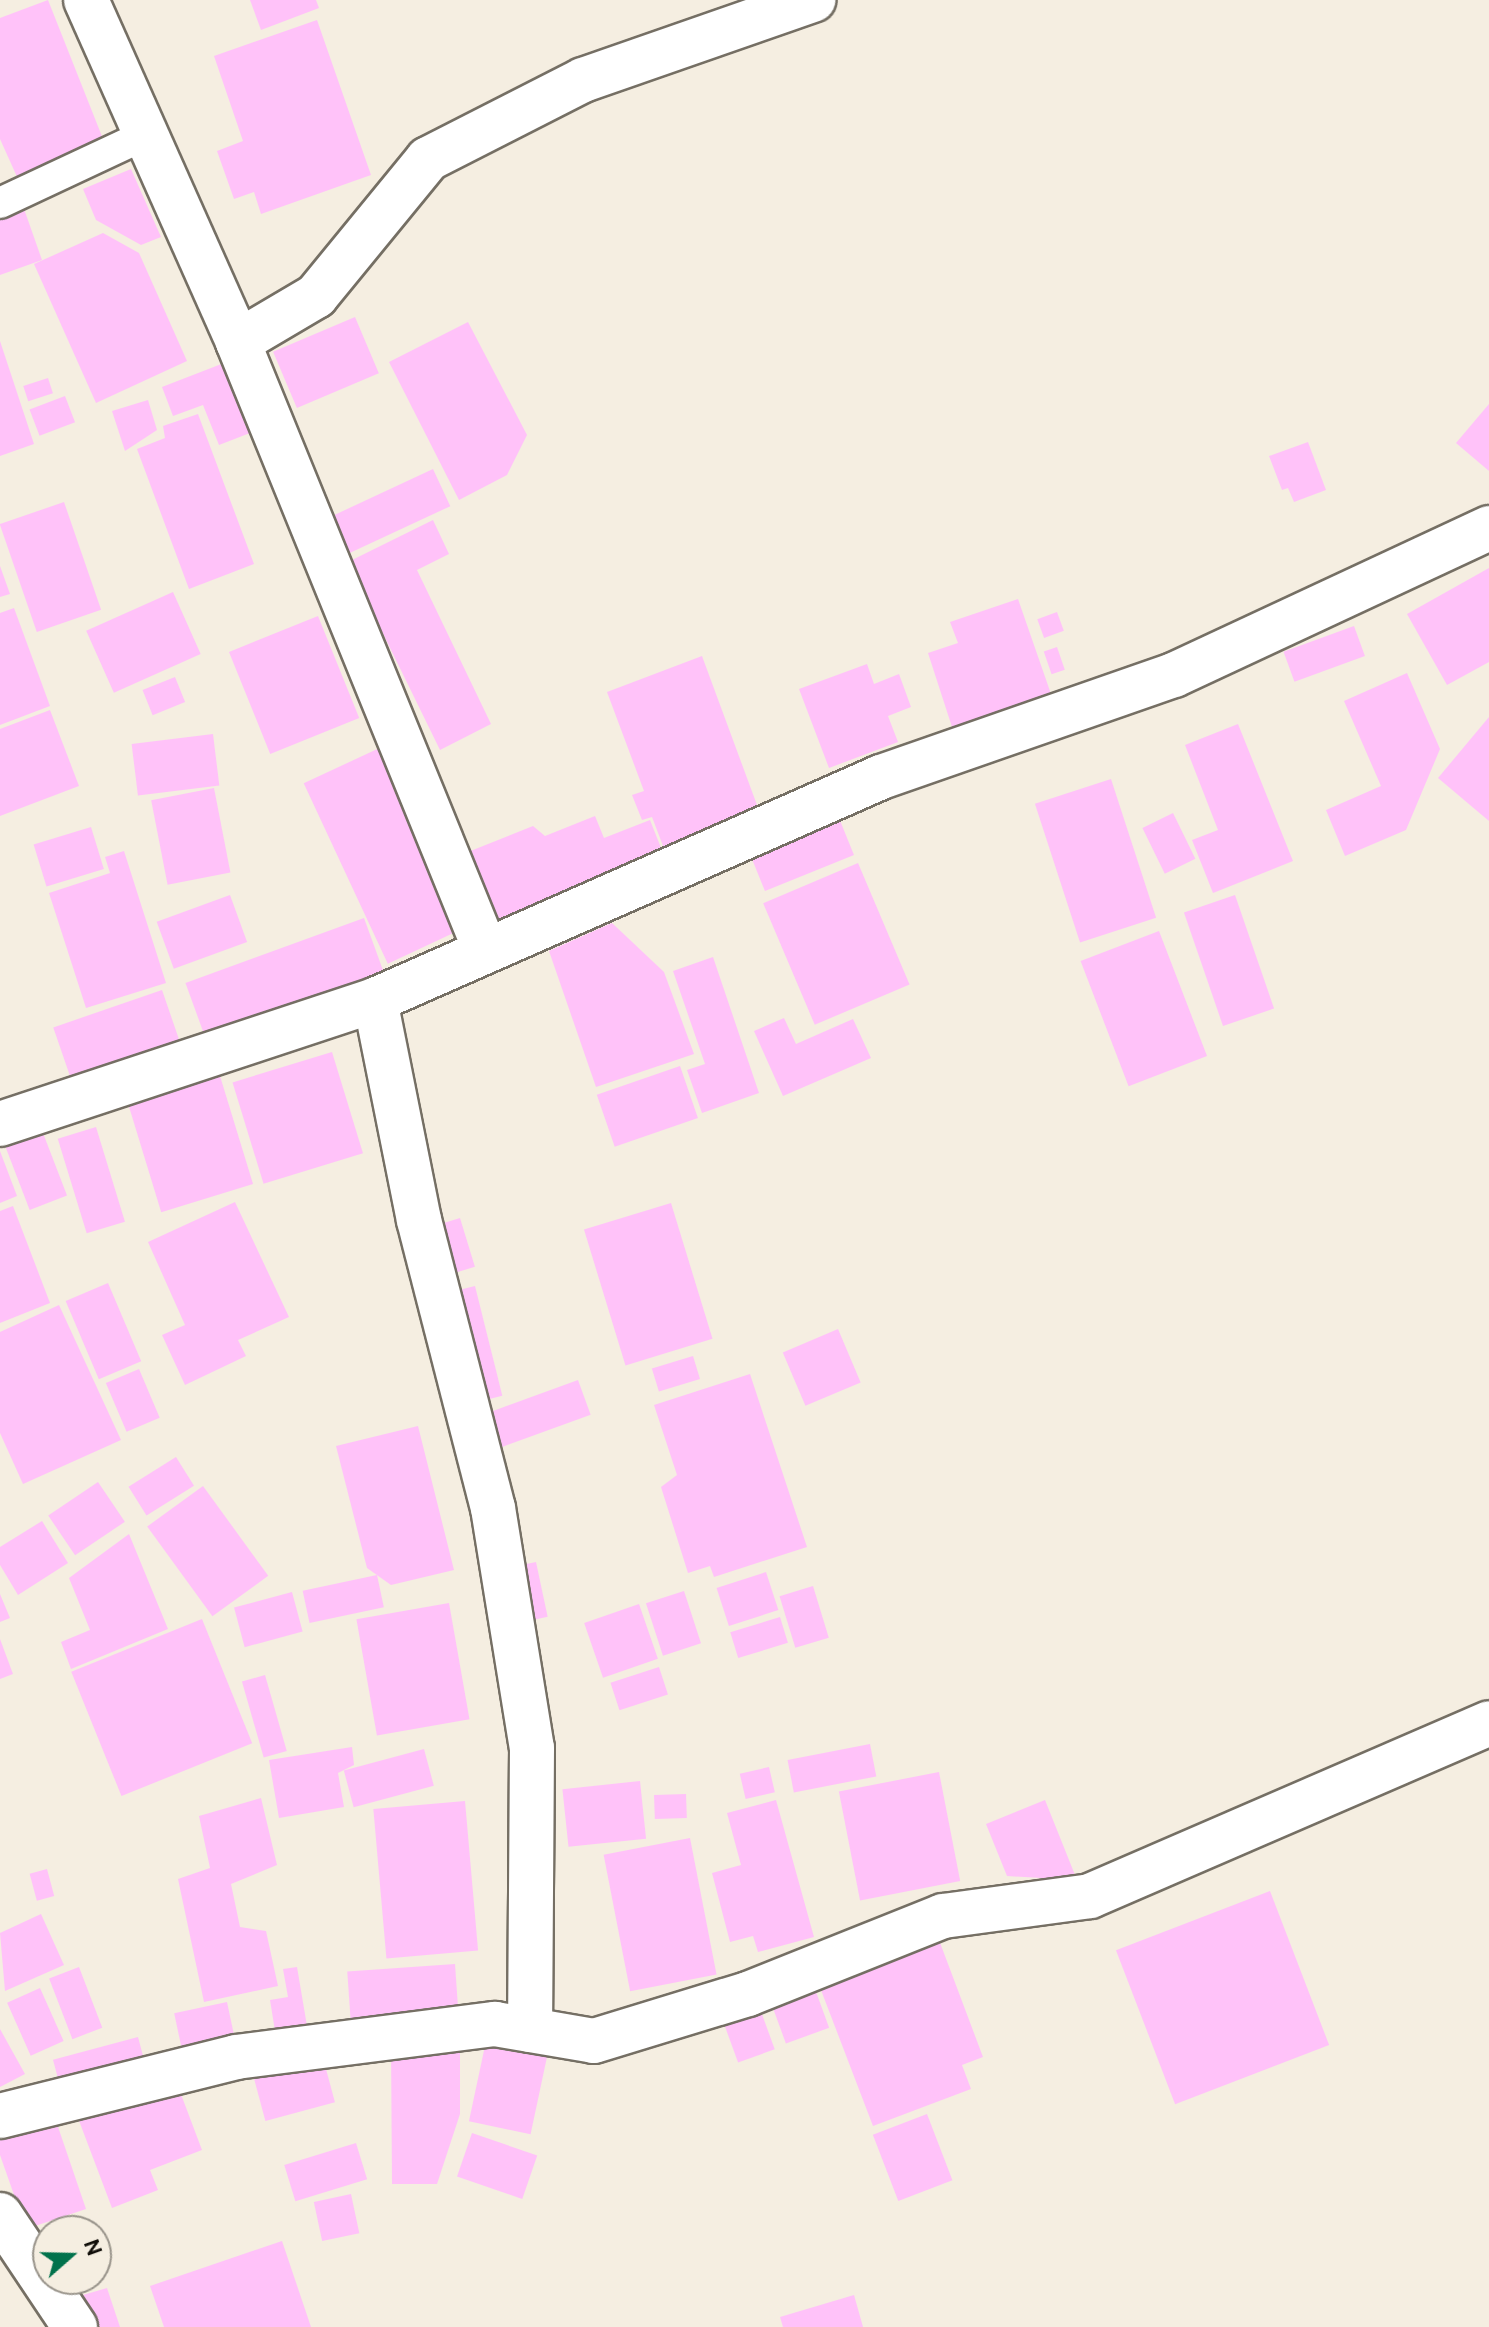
<!DOCTYPE html>
<html>
<head>
<meta charset="utf-8">
<style>
	body { margin:0 }
	#map { position:relative; width:1489px; height:2327px; overflow:hidden; background:#f5eee1; font-family:Cabin,sans-serif }
	div>[style] { position:absolute }
	[style*='--x'] { left:calc(var(--x)*1px); top:calc(var(--y)*1px); width:calc(var(--w)*1px); rotate:calc(var(--a)*1deg) }
	.building>* { inset:0; background:#ffc2f9; transform-origin:0 0 }
	.roads { filter:drop-shadow(2px 0 #756f64) drop-shadow(-2px 0 #756f64) drop-shadow(0 2px #756f64) drop-shadow(0 -2px #756f64) }
	.lane>* { height:30px; margin:-15px; padding:0 15px; transform-origin:15px; border-radius:15px; background:#fff }
	.street>* { height:44px; margin:-22px; padding:0 22px; transform-origin:22px; border-radius:22px; background:#fff }
	.secondary>* { height:44px; margin:-22px; padding:0 22px; transform-origin:22px; border-radius:22px; background:#fff }
	span { translate:-50% -50%; white-space:nowrap; text-align:center; line-height:1.15; -webkit-text-stroke:6px #f5eee1; paint-order:stroke }
	.north { position:absolute; left:32px; top:2215px; width:80px; height:80px; box-sizing:border-box; background:#f5eee1; border:2px solid #99948b; border-radius:50%; rotate:70deg; font-size:22px; font-weight:700; line-height:32px; text-align:center; color:#100e09 }
	.north::after { content:''; display:block; margin:auto; width:28px; height:36px; background:#01724c; clip-path:polygon(50% 0,100% 100%,50% 72%,0 100%) }
</style>
</head>
<body>
<div id="map">
	<div class="building">
		<div style="clip-path:polygon(48px 0,105px 144px,18px 179px,0 139px,0 18px)"></div>
		<div style="clip-path:polygon(250px 0,316px 0,319px 8px,261px 30px)"></div>
		<div style="clip-path:polygon(317px 20px,371px 175px,261px 214px,254px 192px,234px 199px,217px 151px,243px 141px,214px 56px)"></div>
		<div style="clip-path:polygon(131px 169px,161px 237px,141px 245px,96px 220px,83px 189px)"></div>
		<div style="clip-path:polygon(23px 206px,42px 260px,0 275px,0 214px)"></div>
		<div style="clip-path:polygon(103px 233px,139px 253px,187px 361px,96px 403px,34px 264px)"></div>
		<div style="left:355px;top:317px;width:61px;height:89px;rotate:67deg"></div>
		<div style="clip-path:polygon(468px 322px,527px 435px,507px 475px,459px 500px,389px 362px)"></div>
		<div style="clip-path:polygon(0 341px,34px 444px,0 456px)"></div>
		<div style="clip-path:polygon(224px 363px,250px 433px,219px 445px,203px 405px,173px 416px,162px 387px)"></div>
		<div style="left:48px;top:378px;width:16px;height:26px;rotate:72deg"></div>
		<div style="left:65px;top:396px;width:28px;height:38px;rotate:69deg"></div>
		<div style="clip-path:polygon(148px 400px,157px 430px,125px 451px,112px 411px)"></div>
		<div style="clip-path:polygon(1489px 404px,1489px 471px,1456px 443px)"></div>
		<div style="clip-path:polygon(198px 414px,254px 564px,189px 589px,137px 449px,165px 438px,163px 426px)"></div>
		<div style="clip-path:polygon(1308px 442px,1326px 490px,1294px 502px,1288px 488px,1282px 490px,1269px 456px)"></div>
		<div style="left:433px;top:469px;width:41px;height:117px;rotate:65deg"></div>
		<div style="left:64px;top:502px;width:114px;height:68px;rotate:71deg"></div>
		<div style="clip-path:polygon(433px 520px,449px 554px,417px 570px,491px 724px,440px 750px,348px 562px)"></div>
		<div style="clip-path:polygon(0 566px,10px 594px,0 597px)"></div>
		<div style="clip-path:polygon(1489px 568px,1489px 662px,1447px 685px,1407px 614px)"></div>
		<div style="left:173px;top:592px;width:68px;height:95px;rotate:66deg"></div>
		<div style="clip-path:polygon(1018px 599px,1051px 694px,952px 727px,928px 653px,958px 643px,950px 622px)"></div>
		<div style="clip-path:polygon(14px 608px,50px 706px,0 725px,0 613px)"></div>
		<div style="left:1057px;top:612px;width:20px;height:21px;rotate:70deg"></div>
		<div style="left:318px;top:616px;width:110px;height:96px;rotate:68deg"></div>
		<div style="left:1354px;top:626px;width:32px;height:75px;rotate:70deg"></div>
		<div style="left:1057px;top:647px;width:24px;height:14px;rotate:71deg"></div>
		<div style="clip-path:polygon(702px 656px,764px 824px,668px 859px,652px 817px,642px 820px,632px 795px,644px 791px,607px 692px)"></div>
		<div style="clip-path:polygon(867px 664px,874px 684px,899px 674px,911px 707px,888px 716px,898px 742px,829px 768px,799px 689px)"></div>
		<div style="clip-path:polygon(1407px 673px,1440px 749px,1406px 830px,1345px 856px,1326px 810px,1381px 786px,1344px 701px)"></div>
		<div style="left:175px;top:677px;width:27px;height:35px;rotate:68deg"></div>
		<div style="clip-path:polygon(50px 710px,79px 786px,0 816px,0 729px)"></div>
		<div style="clip-path:polygon(1489px 717px,1489px 821px,1438px 778px)"></div>
		<div style="clip-path:polygon(1238px 724px,1293px 861px,1213px 893px,1192px 840px,1218px 830px,1185px 745px)"></div>
		<div style="left:213px;top:734px;width:52px;height:82px;rotate:83deg"></div>
		<div style="left:388px;top:744px;width:199px;height:93px;rotate:65deg"></div>
		<div style="left:1111px;top:779px;width:146px;height:80px;rotate:72deg"></div>
		<div style="left:214px;top:788px;width:86px;height:64px;rotate:79deg"></div>
		<div style="left:1173px;top:813px;width:51px;height:34px;rotate:64deg"></div>
		<div style="clip-path:polygon(595px 816px,604px 838px,650px 820px,665px 858px,500px 930px,468px 852px,533px 826px,545px 836px)"></div>
		<div style="left:839px;top:818px;width:40px;height:96px;rotate:68deg"></div>
		<div style="left:91px;top:827px;width:44px;height:60px;rotate:73deg"></div>
		<div style="clip-path:polygon(124px 851px,166px 983px,86px 1008px,49px 893px,110px 873px,105px 857px)"></div>
		<div style="left:858px;top:863px;width:132px;height:103px;rotate:67deg"></div>
		<div style="left:230px;top:895px;width:50px;height:78px;rotate:70deg"></div>
		<div style="left:1235px;top:895px;width:120px;height:54px;rotate:71deg"></div>
		<div style="left:364px;top:918px;width:59px;height:190px;rotate:70deg"></div>
		<div style="clip-path:polygon(612px 923px,664px 972px,694px 1054px,596px 1087px,549px 951px)"></div>
		<div style="left:1159px;top:931px;width:134px;height:84px;rotate:69deg"></div>
		<div style="clip-path:polygon(713px 957px,759px 1093px,702px 1113px,687px 1070px,705px 1064px,673px 971px)"></div>
		<div style="left:162px;top:990px;width:55px;height:115px;rotate:71deg"></div>
		<div style="clip-path:polygon(784px 1018px,796px 1044px,853px 1019px,871px 1058px,783px 1096px,754px 1031px)"></div>
		<div style="left:332px;top:1052px;width:106px;height:104px;rotate:73deg"></div>
		<div style="left:680px;top:1066px;width:55px;height:88px;rotate:71deg"></div>
		<div style="left:220px;top:1076px;width:113px;height:96px;rotate:73deg"></div>
		<div style="left:38px;top:1120px;width:81px;height:40px;rotate:69deg"></div>
		<div style="left:96px;top:1127px;width:99px;height:40px;rotate:73deg"></div>
		<div style="clip-path:polygon(0 1151px,17px 1196px,0 1203px)"></div>
		<div style="clip-path:polygon(235px 1202px,289px 1317px,238px 1340px,246px 1356px,185px 1385px,162px 1335px,185px 1325px,148px 1242px)"></div>
		<div style="left:671px;top:1203px;width:142px;height:91px;rotate:73deg"></div>
		<div style="clip-path:polygon(13px 1206px,50px 1303px,0 1323px,0 1211px)"></div>
		<div style="left:460px;top:1218px;width:51px;height:34px;rotate:73deg"></div>
		<div style="left:108px;top:1283px;width:85px;height:46px;rotate:67deg"></div>
		<div style="left:475px;top:1286px;width:113px;height:30px;rotate:76deg"></div>
		<div style="clip-path:polygon(59px 1305px,121px 1440px,23px 1484px,0 1433px,0 1332px)"></div>
		<div style="left:838px;top:1329px;width:58px;height:60px;rotate:67deg"></div>
		<div style="left:693px;top:1356px;width:24px;height:43px;rotate:73deg"></div>
		<div style="left:139px;top:1369px;width:53px;height:36px;rotate:67deg"></div>
		<div style="clip-path:polygon(750px 1374px,807px 1547px,714px 1577px,710px 1566px,688px 1573px,661px 1487px,677px 1475px,654px 1405px)"></div>
		<div style="left:578px;top:1380px;width:37px;height:100px;rotate:70deg"></div>
		<div style="clip-path:polygon(418px 1426px,454px 1570px,391px 1585px,367px 1568px,336px 1446px)"></div>
		<div style="left:176px;top:1457px;width:34px;height:56px;rotate:58deg"></div>
		<div style="left:98px;top:1482px;width:48px;height:60px;rotate:56deg"></div>
		<div style="left:203px;top:1486px;width:111px;height:69px;rotate:54deg"></div>
		<div style="clip-path:polygon(42px 1521px,68px 1563px,18px 1595px,0 1565px,0 1547px)"></div>
		<div style="clip-path:polygon(129px 1534px,168px 1629px,71px 1669px,61px 1642px,90px 1630px,69px 1578px)"></div>
		<div style="left:536px;top:1562px;width:56px;height:27px;rotate:78deg"></div>
		<div style="left:766px;top:1572px;width:40px;height:52px;rotate:72deg"></div>
		<div style="left:377px;top:1575px;width:33px;height:76px;rotate:78deg"></div>
		<div style="left:813px;top:1586px;width:54px;height:35px;rotate:73deg"></div>
		<div style="left:684px;top:1591px;width:55px;height:40px;rotate:72deg"></div>
		<div style="left:292px;top:1592px;width:41px;height:60px;rotate:75deg"></div>
		<div style="clip-path:polygon(0 1594px,10px 1618px,0 1622px)"></div>
		<div style="left:449px;top:1603px;width:118px;height:94px;rotate:80deg"></div>
		<div style="left:639px;top:1604px;width:58px;height:58px;rotate:71deg"></div>
		<div style="left:780px;top:1617px;width:27px;height:52px;rotate:73deg"></div>
		<div style="left:202px;top:1619px;width:134px;height:141px;rotate:68deg"></div>
		<div style="clip-path:polygon(0 1639px,13px 1674px,0 1679px)"></div>
		<div style="left:659px;top:1667px;width:29px;height:51px;rotate:72deg"></div>
		<div style="left:265px;top:1675px;width:79px;height:24px;rotate:74deg"></div>
		<div style="left:870px;top:1744px;width:33px;height:84px;rotate:79deg"></div>
		<div style="clip-path:polygon(352px 1747px,354px 1765px,338px 1773px,344px 1807px,279px 1818px,269px 1760px)"></div>
		<div style="left:424px;top:1749px;width:38px;height:83px;rotate:75deg"></div>
		<div style="left:769px;top:1767px;width:26px;height:30px;rotate:77deg"></div>
		<div style="left:939px;top:1772px;width:111px;height:102px;rotate:79deg"></div>
		<div style="left:640px;top:1781px;width:58px;height:78px;rotate:84deg"></div>
		<div style="left:686px;top:1794px;width:24px;height:32px;rotate:88deg"></div>
		<div style="clip-path:polygon(261px 1798px,277px 1865px,231px 1884px,240px 1927px,266px 1931px,278px 1986px,204px 2002px,178px 1879px,210px 1868px,199px 1816px)"></div>
		<div style="clip-path:polygon(776px 1800px,814px 1937px,758px 1952px,753px 1936px,730px 1942px,712px 1873px,741px 1865px,727px 1813px)"></div>
		<div style="clip-path:polygon(1045px 1800px,1077px 1880px,1007px 1876px,986px 1824px)"></div>
		<div style="left:465px;top:1801px;width:150px;height:92px;rotate:85deg"></div>
		<div style="left:690px;top:1838px;width:139px;height:88px;rotate:79deg"></div>
		<div style="left:47px;top:1869px;width:28px;height:18px;rotate:75deg"></div>
		<div style="left:1270px;top:1891px;width:165px;height:165px;rotate:69deg"></div>
		<div style="clip-path:polygon(41px 1914px,64px 1965px,5px 1991px,0 1933px)"></div>
		<div style="clip-path:polygon(936px 1932px,983px 2057px,962px 2065px,971px 2089px,873px 2126px,816px 1977px)"></div>
		<div style="left:455px;top:1964px;width:51px;height:108px;rotate:86deg"></div>
		<div style="left:79px;top:1967px;width:65px;height:32px;rotate:69deg"></div>
		<div style="clip-path:polygon(297px 1967px,307px 2026px,275px 2031px,270px 2000px,288px 1997px,283px 1969px)"></div>
		<div style="left:811px;top:1978px;width:53px;height:46px;rotate:70deg"></div>
		<div style="left:40px;top:1988px;width:58px;height:36px;rotate:66deg"></div>
		<div style="left:227px;top:2002px;width:42px;height:54px;rotate:78deg"></div>
		<div style="left:759px;top:2006px;width:46px;height:39px;rotate:70deg"></div>
		<div style="clip-path:polygon(0 2029px,25px 2074px,0 2087px)"></div>
		<div style="left:138px;top:2037px;width:24px;height:88px;rotate:75deg"></div>
		<div style="left:486px;top:2041px;width:63px;height:82px;rotate:12deg"></div>
		<div style="clip-path:polygon(391px 2046px,460px 2046px,460px 2114px,437px 2184px,392px 2184px)"></div>
		<div style="left:322px;top:2054px;width:50px;height:72px;rotate:75deg"></div>
		<div style="clip-path:polygon(176px 2081px,202px 2150px,150px 2170px,158px 2190px,112px 2208px,78px 2118px)"></div>
		<div style="left:927px;top:2114px;width:71px;height:58px;rotate:69deg"></div>
		<div style="clip-path:polygon(55px 2118px,86px 2209px,26px 2229px,0 2155px,0 2136px)"></div>
		<div style="left:472px;top:2133px;width:69px;height:46px;rotate:19deg"></div>
		<div style="left:356px;top:2143px;width:38px;height:75px;rotate:73deg"></div>
		<div style="left:351px;top:2194px;width:40px;height:38px;rotate:78deg"></div>
		<div style="clip-path:polygon(87px 2219px,91px 2231px,51px 2231px,50px 2230px)"></div>
		<div style="clip-path:polygon(282px 2241px,311px 2327px,164px 2327px,150px 2286px)"></div>
		<div style="clip-path:polygon(96px 2249px,104px 2273px,96px 2276px)"></div>
		<div style="clip-path:polygon(107px 2288px,120px 2327px,86px 2327px,76px 2297px)"></div>
		<div style="clip-path:polygon(854px 2295px,863px 2327px,783px 2327px,780px 2317px)"></div>
	</div>
	<div class="roads">
		<div class="lane">
			<div style="--x:0;--y:203;--w:160;--a:-25.1"></div>
		</div>
		<div class="street">
			<div style="--x:86;--y:0;--w:374;--a:66"></div>
			<div style="--x:238;--y:342;--w:655;--a:67.86"></div>
			<div style="--x:238;--y:342;--w:91;--a:-30.5"></div>
			<div style="--x:316;--y:296;--w:177;--a:-50.7"></div>
			<div style="--x:428;--y:159;--w:174;--a:-27"></div>
			<div style="--x:583;--y:80;--w:244;--a:-19.2"></div>
			<div style="--x:375;--y:1000;--w:224;--a:78.7"></div>
			<div style="--x:419;--y:1220;--w:297;--a:75.6"></div>
			<div style="--x:493;--y:1508;--w:243;--a:80.8"></div>
			<div style="--x:532;--y:1748;--w:282;--a:90.4"></div>
			<div style="--x:0;--y:1124;--w:395;--a:-18.3"></div>
			<div style="--x:375;--y:1000;--w:553;--a:-23.78"></div>
			<div style="--x:881;--y:777;--w:310;--a:-19.2"></div>
			<div style="--x:1174;--y:675;--w:348;--a:-25"></div>
			<div style="--x:0;--y:2116;--w:243;--a:-14"></div>
			<div style="--x:236;--y:2057;--w:261;--a:-7.3"></div>
			<div style="--x:495;--y:2024;--w:100;--a:9.7"></div>
			<div style="--x:594;--y:2041;--w:161;--a:-17"></div>
			<div style="--x:748;--y:1994;--w:210;--a:-21.8"></div>
			<div style="--x:943;--y:1916;--w:148;--a:-7.7"></div>
			<div style="--x:1090;--y:1896;--w:435;--a:-23.4"></div>
		</div>
		<div class="secondary">
			<div style="--x:0;--y:2215;--w:135;--a:56.2"></div>
		</div>
	</div>
	<div class="north">N</div>
</div>
</body>
</html>
